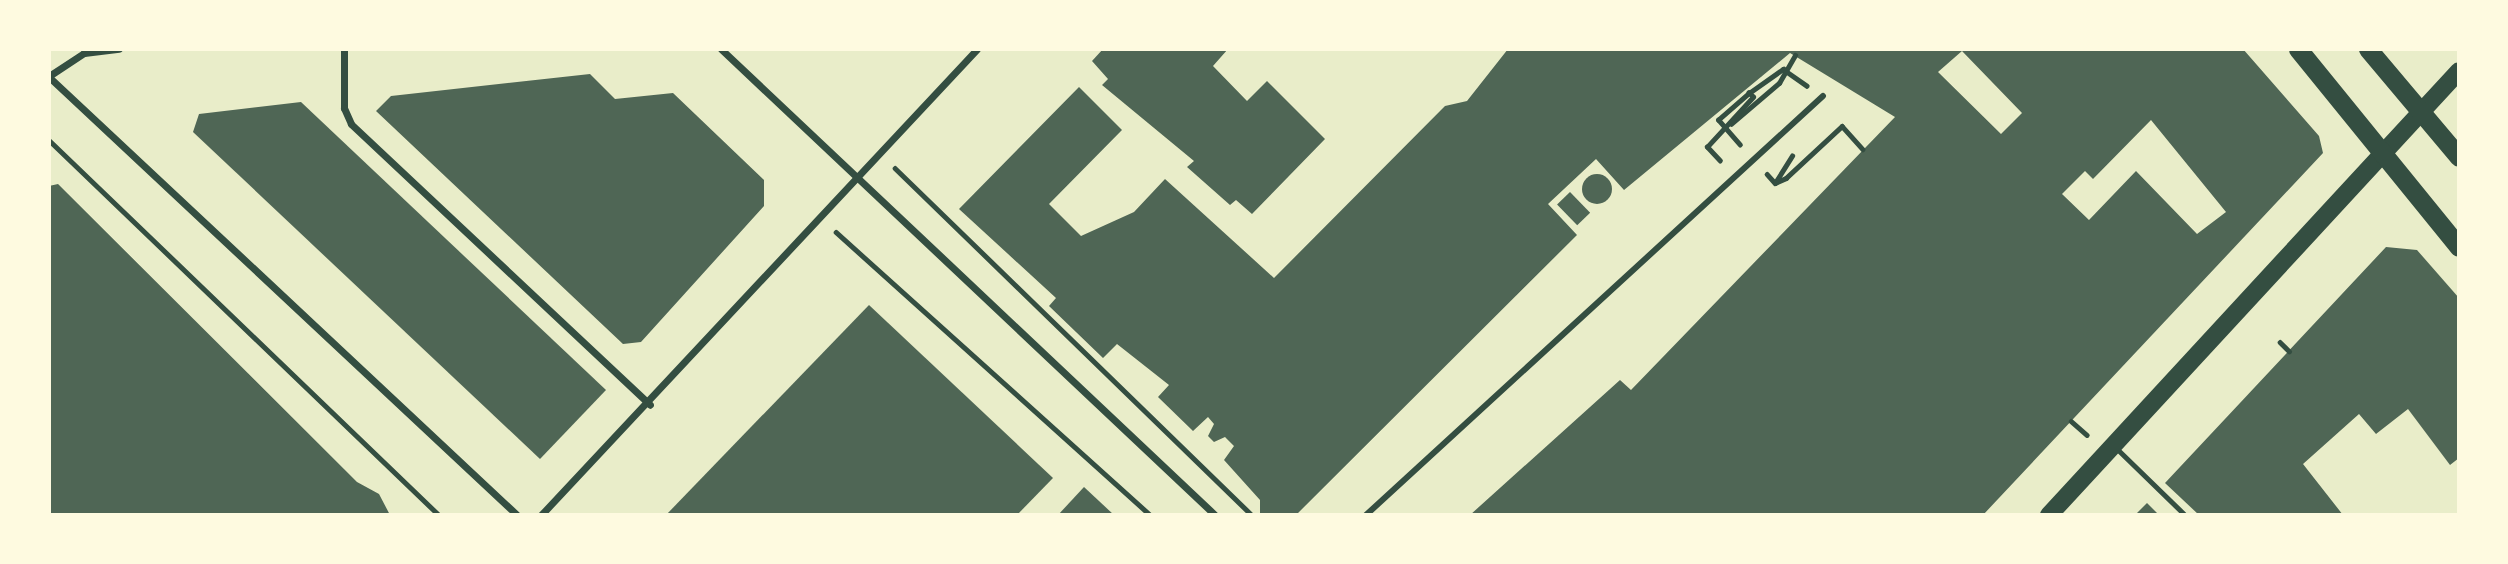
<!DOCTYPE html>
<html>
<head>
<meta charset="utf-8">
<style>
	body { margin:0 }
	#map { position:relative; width:2508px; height:564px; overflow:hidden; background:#e9edc9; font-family:"Noto Sans",sans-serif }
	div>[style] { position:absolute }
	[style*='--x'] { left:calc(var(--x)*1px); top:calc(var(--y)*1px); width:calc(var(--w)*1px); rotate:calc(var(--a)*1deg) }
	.building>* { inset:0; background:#4f6655; transform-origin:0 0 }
	.round { border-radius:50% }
	.path>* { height:4.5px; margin:-2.25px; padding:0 2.25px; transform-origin:2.25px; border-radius:2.25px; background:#344e41 }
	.service>* { height:5px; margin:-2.5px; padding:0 2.5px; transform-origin:2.5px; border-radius:2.5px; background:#344e41 }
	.pedestrian>* { height:6px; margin:-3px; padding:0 3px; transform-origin:3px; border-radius:3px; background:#344e41 }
	.minor>* { height:7px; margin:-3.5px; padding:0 3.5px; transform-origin:3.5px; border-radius:3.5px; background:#344e41 }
	.primary>* { height:18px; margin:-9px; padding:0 9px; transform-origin:9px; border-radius:9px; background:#344e41 }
	.trunk>* { height:19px; margin:-9.5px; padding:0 9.5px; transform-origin:9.5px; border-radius:9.5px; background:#344e41 }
	span { translate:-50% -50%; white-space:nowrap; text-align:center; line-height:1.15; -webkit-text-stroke:6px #fefae0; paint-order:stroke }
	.frame { position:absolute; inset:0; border:51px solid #fefae0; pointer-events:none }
</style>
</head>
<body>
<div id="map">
	<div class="building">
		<div style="clip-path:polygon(1103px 49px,1228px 49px,1213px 66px,1247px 101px,1267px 81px,1325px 139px,1252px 214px,1236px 200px,1230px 205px,1187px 167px,1194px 161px,1102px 85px,1108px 79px,1092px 61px)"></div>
		<div style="clip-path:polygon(evenodd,1508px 49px,2243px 49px,2319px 136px,2323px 153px,1983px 515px,1470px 515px,1620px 380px,1631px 390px,1895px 117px,1790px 53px,1624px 190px,1596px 159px,1548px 204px,1577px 235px,1296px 515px,1260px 515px,1260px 500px,1224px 460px,1234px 446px,1225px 437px,1214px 442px,1208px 436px,1214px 424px,1208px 417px,1193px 431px,1158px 397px,1169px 385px,1117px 344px,1103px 358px,1049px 306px,1056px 298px,959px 209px,1079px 87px,1122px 130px,1049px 204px,1081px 236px,1134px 212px,1165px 179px,1274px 278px,1445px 106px,1467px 101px,1508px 49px,1962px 51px,2022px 113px,2001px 134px,1938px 72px,1962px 51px,1508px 49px,2151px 120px,2226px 212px,2197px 234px,2136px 171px,2089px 220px,2062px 194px,2085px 171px,2093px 179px,2151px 120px)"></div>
		<div style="clip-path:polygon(590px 74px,615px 99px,673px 93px,764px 180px,764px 206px,641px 342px,623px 344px,376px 111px,391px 96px)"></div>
		<div style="clip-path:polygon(301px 102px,606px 390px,540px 459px,193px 132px,199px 114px)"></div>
		<div class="round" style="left:1582px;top:174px;width:30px;height:30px"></div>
		<div style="clip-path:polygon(58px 184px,357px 482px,379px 494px,390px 515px,49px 515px,49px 186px)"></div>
		<div style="left:1570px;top:192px;width:29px;height:18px;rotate:46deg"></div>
		<div style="clip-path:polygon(2386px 247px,2417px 250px,2459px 298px,2459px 458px,2450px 465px,2408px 409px,2376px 434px,2359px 414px,2303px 464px,2343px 515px,2199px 515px,2165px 483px)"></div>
		<div style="clip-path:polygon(869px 305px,1053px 478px,1017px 515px,666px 515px)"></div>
		<div style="clip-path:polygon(1084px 487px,1114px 515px,1058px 515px)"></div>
		<div style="clip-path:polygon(2147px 503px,2159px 515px,2135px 515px)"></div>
	</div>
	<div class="path">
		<div style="--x:1731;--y:124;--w:63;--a:-40.5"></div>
		<div style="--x:1779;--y:83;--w:32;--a:-60"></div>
		<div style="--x:49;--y:140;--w:541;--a:43.88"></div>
		<div style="--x:1740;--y:145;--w:33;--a:-131"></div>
		<div style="--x:1718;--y:120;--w:41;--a:-41.1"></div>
		<div style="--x:1749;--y:93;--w:42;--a:-35.2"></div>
		<div style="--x:1783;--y:69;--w:29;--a:35"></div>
		<div style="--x:1720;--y:161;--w:19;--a:-133"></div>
		<div style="--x:1707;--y:147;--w:68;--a:-47.4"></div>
		<div style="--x:1753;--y:97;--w:6;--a:-135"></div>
		<div style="--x:895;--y:168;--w:498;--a:44.2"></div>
		<div style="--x:1767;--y:174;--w:12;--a:48"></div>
		<div style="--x:1775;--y:183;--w:12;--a:-24"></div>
		<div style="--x:1786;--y:178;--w:76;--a:-42.9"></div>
		<div style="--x:1842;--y:126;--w:31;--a:48"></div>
		<div style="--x:1775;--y:183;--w:32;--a:-58"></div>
		<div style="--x:836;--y:232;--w:423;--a:42"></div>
		<div style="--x:2280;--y:342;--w:13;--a:45"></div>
		<div style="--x:2071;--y:421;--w:21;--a:41"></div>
	</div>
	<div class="service">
		<div style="--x:2116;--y:448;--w:96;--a:44.2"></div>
	</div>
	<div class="pedestrian">
		<div style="--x:1366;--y:515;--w:620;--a:-42.52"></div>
	</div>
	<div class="minor">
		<div style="--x:344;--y:49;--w:59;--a:90"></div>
		<div style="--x:344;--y:108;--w:17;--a:66"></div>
		<div style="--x:351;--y:124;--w:410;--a:43.2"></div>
		<div style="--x:721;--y:49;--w:679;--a:43.33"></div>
		<div style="--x:49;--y:76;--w:42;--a:-33.3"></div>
		<div style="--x:84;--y:53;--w:35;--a:-7"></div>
		<div style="--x:49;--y:77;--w:641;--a:43.1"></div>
		<div style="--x:541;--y:515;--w:638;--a:-46.9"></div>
	</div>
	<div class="primary">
		<div style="--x:2049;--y:515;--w:604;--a:-47.28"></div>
	</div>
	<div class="trunk">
		<div style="--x:2298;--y:49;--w:255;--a:50.9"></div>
		<div style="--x:2368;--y:49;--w:141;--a:49.9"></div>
	</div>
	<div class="frame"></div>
</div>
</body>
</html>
